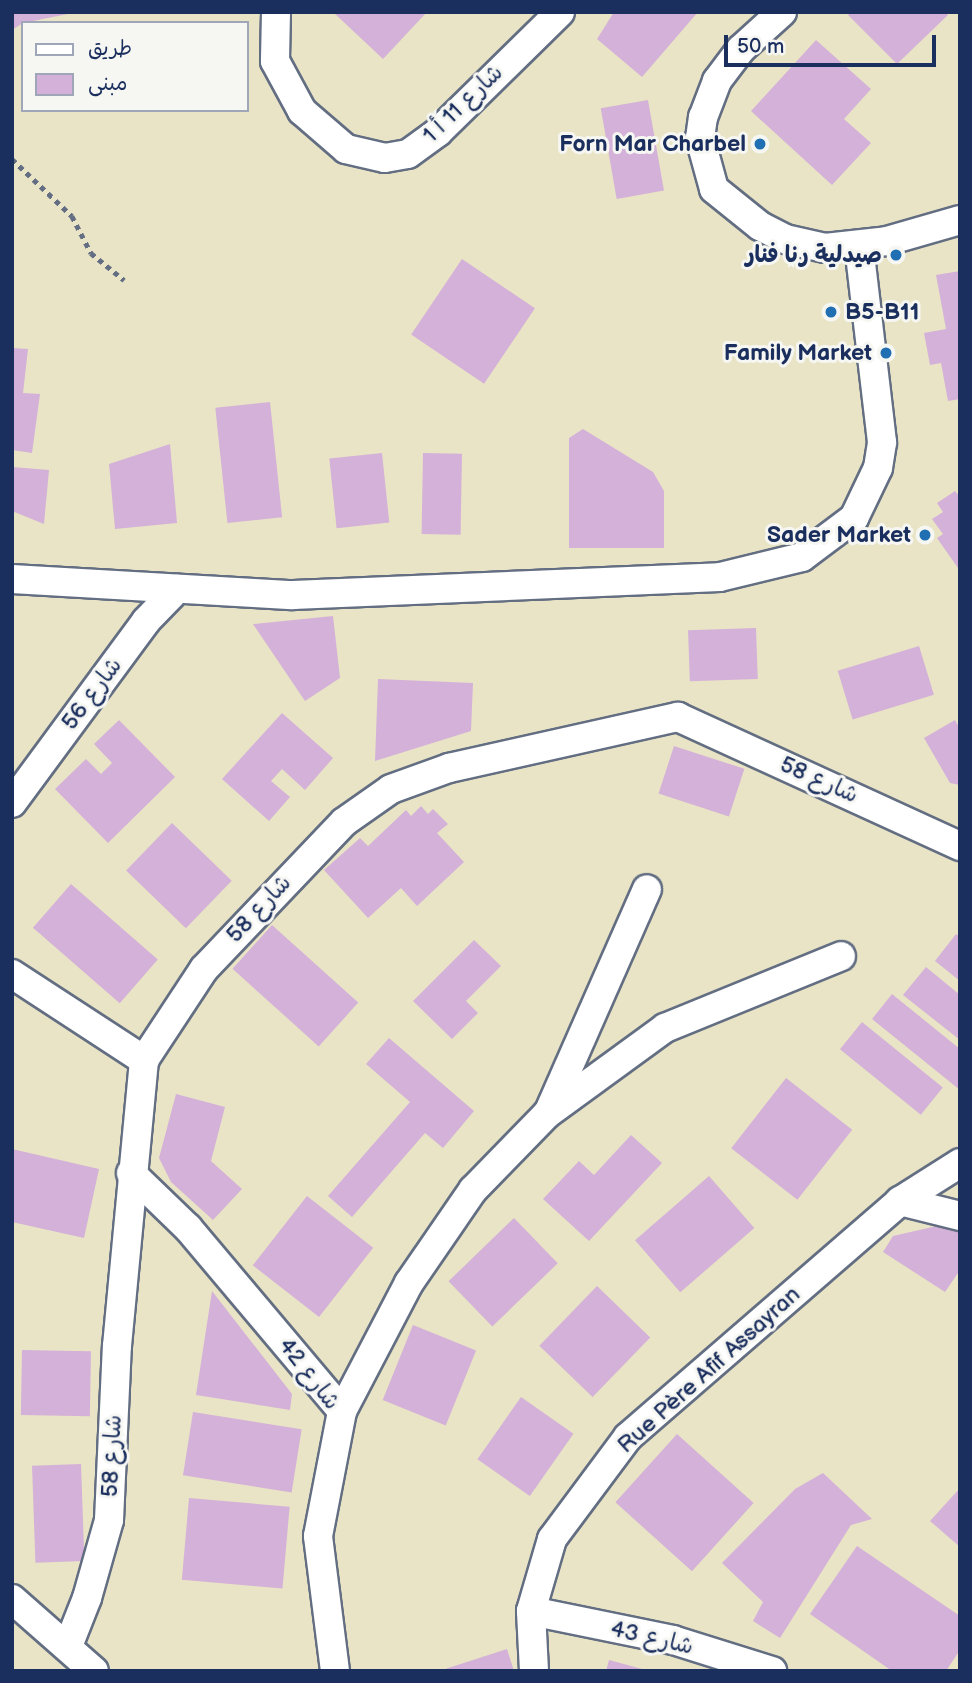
<!DOCTYPE html>
<html>
<head>
<meta charset="utf-8">
<style>
	body { margin:0 }
	#map { position:relative; width:972px; height:1683px; overflow:hidden; background:#e9e4c6; font-family:"Balsamiq Sans","Playpen Sans Arabic",sans-serif }
	div>[style] { position:absolute }
	[style*='--x'] { left:calc(var(--x)*1px); top:calc(var(--y)*1px); width:calc(var(--w)*1px); rotate:calc(var(--a)*1deg) }
	.building>* { inset:0; background:#d4b1d8; transform-origin:0 0 }
	.path>* { height:4.5px; margin-top:-2.25px; transform-origin:0; background:repeating-linear-gradient(90deg,#636e82 0 5px,transparent 0 10px) }
	.roads { filter:drop-shadow(2px 0 #636e82) drop-shadow(-2px 0 #636e82) drop-shadow(0 2px #636e82) drop-shadow(0 -2px #636e82) }
	.minor>* { height:28px; margin:-14px; padding:0 14px; transform-origin:14px; border-radius:14px; background:#fff }
	.dots>* { width:19px; height:19px; translate:-50% -50%; box-sizing:border-box; border:4px solid #f6f6f2; border-radius:50% }
	span { translate:-50% -50%; white-space:nowrap; text-align:center; line-height:1.15; -webkit-text-stroke:6px #f6f6f2; paint-order:stroke }
	.street-label { font-size:23px; color:#1b2f5e }
	.poi-label { font-size:23px; color:#1b2f5e; font-weight:700 }
	.right { translate:-100% -50%; text-align:right }
	.left { translate:0 -50%; text-align:left }
	.frame { position:absolute; inset:0; border:14px solid #1b2f5e; pointer-events:none }
	.legend { position:absolute; left:21px; top:21px; width:228px; height:91px; box-sizing:border-box; background:#f6f6f2; border:2px solid #9ea6b7; margin:0; padding:9px 12px; list-style:none; font-size:21px; color:#1b2f5e }
	.legend li { display:flex; align-items:center; gap:14px; height:35px }
	.legend b { width:35px; border:2px solid #9ea6b7 }
	.scale { position:absolute; left:724px; top:35px; width:212px; height:32px; box-sizing:border-box; border:4px solid #1b2f5e; border-top:0; padding-left:9px; font-size:21px; line-height:24px; white-space:nowrap; color:#1b2f5e; -webkit-text-stroke:5px #f6f6f2; paint-order:stroke }
</style>
</head>
<body>
<div id="map">
	<div class="building">
		<div style="clip-path:polygon(12px 12px,72px 12px,73px 13px,23px 23px,12px 30px)"></div>
		<div style="clip-path:polygon(333px 12px,427px 12px,383px 59px)"></div>
		<div style="clip-path:polygon(614px 12px,698px 12px,642px 77px,597px 39px)"></div>
		<div style="clip-path:polygon(851px 12px,946px 12px,948px 15px,897px 64px,848px 15px)"></div>
		<div style="clip-path:polygon(816px 40px,871px 89px,844px 119px,871px 143px,832px 185px,751px 111px)"></div>
		<div style="left:648px;top:100px;width:92px;height:48px;rotate:80deg"></div>
		<div style="left:462px;top:259px;width:88px;height:91px;rotate:34deg"></div>
		<div style="clip-path:polygon(960px 271px,960px 399px,948px 401px,941px 363px,930px 365px,924px 333px,946px 329px,936px 275px)"></div>
		<div style="clip-path:polygon(12px 348px,28px 349px,23px 393px,40px 394px,32px 453px,12px 450px)"></div>
		<div style="left:270px;top:402px;width:116px;height:55px;rotate:84deg"></div>
		<div style="clip-path:polygon(583px 429px,653px 472px,664px 491px,664px 548px,569px 548px,569px 438px)"></div>
		<div style="clip-path:polygon(170px 444px,177px 523px,115px 529px,109px 464px)"></div>
		<div style="left:382px;top:453px;width:70px;height:53px;rotate:84deg"></div>
		<div style="left:423px;top:453px;width:39px;height:81px;rotate:1deg"></div>
		<div style="clip-path:polygon(12px 467px,49px 470px,44px 524px,12px 511px)"></div>
		<div style="clip-path:polygon(955px 491px,960px 497px,958px 568px,937px 538px,943px 534px,932px 519px,943px 512px,937px 503px)"></div>
		<div style="clip-path:polygon(333px 616px,340px 678px,305px 701px,253px 624px)"></div>
		<div style="left:756px;top:628px;width:51px;height:68px;rotate:88deg"></div>
		<div style="left:919px;top:646px;width:51px;height:85px;rotate:73deg"></div>
		<div style="clip-path:polygon(378px 679px,473px 683px,471px 731px,375px 761px)"></div>
		<div style="clip-path:polygon(282px 713px,333px 758px,305px 790px,282px 769px,271px 781px,290px 797px,269px 821px,222px 779px)"></div>
		<div style="clip-path:polygon(119px 720px,175px 777px,108px 843px,55px 789px,86px 759px,101px 774px,112px 763px,94px 744px)"></div>
		<div style="clip-path:polygon(955px 720px,960px 729px,960px 785px,950px 783px,924px 738px)"></div>
		<div style="left:674px;top:746px;width:74px;height:50px;rotate:18deg"></div>
		<div style="clip-path:polygon(421px 806px,428px 814px,433px 809px,448px 824px,437px 833px,464px 862px,417px 906px,401px 888px,368px 918px,324px 870px,360px 838px,368px 846px,406px 810px,411px 816px)"></div>
		<div style="left:172px;top:823px;width:83px;height:66px;rotate:44deg"></div>
		<div style="left:71px;top:884px;width:115px;height:58px;rotate:41deg"></div>
		<div style="left:272px;top:925px;width:116px;height:59px;rotate:42deg"></div>
		<div style="clip-path:polygon(956px 934px,960px 937px,960px 981px,935px 961px)"></div>
		<div style="clip-path:polygon(474px 940px,501px 966px,466px 1001px,478px 1013px,452px 1039px,413px 1001px)"></div>
		<div style="clip-path:polygon(926px 967px,960px 995px,960px 1040px,903px 995px)"></div>
		<div style="clip-path:polygon(892px 994px,960px 1049px,960px 1090px,872px 1019px)"></div>
		<div style="left:862px;top:1022px;width:104px;height:35px;rotate:39deg"></div>
		<div style="clip-path:polygon(389px 1038px,474px 1111px,443px 1148px,425px 1133px,352px 1217px,328px 1196px,410px 1102px,366px 1064px)"></div>
		<div style="left:786px;top:1078px;width:84px;height:89px;rotate:38deg"></div>
		<div style="clip-path:polygon(176px 1094px,225px 1107px,211px 1161px,242px 1189px,213px 1220px,171px 1182px,159px 1158px)"></div>
		<div style="clip-path:polygon(631px 1135px,662px 1163px,589px 1241px,543px 1199px,579px 1161px,594px 1175px)"></div>
		<div style="clip-path:polygon(12px 1149px,99px 1169px,84px 1238px,12px 1222px)"></div>
		<div style="left:709px;top:1176px;width:69px;height:98px;rotate:49deg"></div>
		<div style="left:307px;top:1196px;width:84px;height:88px;rotate:38deg"></div>
		<div style="left:514px;top:1218px;width:63px;height:91px;rotate:46deg"></div>
		<div style="clip-path:polygon(950px 1223px,960px 1229px,960px 1270px,945px 1292px,883px 1252px,893px 1236px)"></div>
		<div style="left:597px;top:1286px;width:74px;height:83px;rotate:44deg"></div>
		<div style="clip-path:polygon(212px 1291px,292px 1394px,290px 1410px,196px 1395px)"></div>
		<div style="left:413px;top:1325px;width:68px;height:81px;rotate:22deg"></div>
		<div style="left:22px;top:1350px;width:69px;height:65px;rotate:1deg"></div>
		<div style="left:521px;top:1397px;width:64px;height:76px;rotate:35deg"></div>
		<div style="left:193px;top:1412px;width:110px;height:64px;rotate:9deg"></div>
		<div style="left:677px;top:1434px;width:103px;height:92px;rotate:42deg"></div>
		<div style="left:81px;top:1464px;width:97px;height:49px;rotate:88deg"></div>
		<div style="clip-path:polygon(823px 1473px,872px 1519px,851px 1525px,780px 1638px,753px 1621px,763px 1602px,722px 1563px,795px 1489px)"></div>
		<div style="clip-path:polygon(960px 1488px,960px 1547px,930px 1521px)"></div>
		<div style="left:189px;top:1498px;width:101px;height:82px;rotate:5deg"></div>
		<div style="clip-path:polygon(857px 1546px,960px 1616px,960px 1650px,946px 1671px,892px 1671px,810px 1614px)"></div>
		<div style="clip-path:polygon(507px 1649px,514px 1671px,442px 1671px,442px 1670px)"></div>
		<div style="clip-path:polygon(609px 1660px,646px 1670px,646px 1671px,606px 1671px)"></div>
	</div>
	<div class="path">
		<div style="--x:12;--y:159;--w:83;--a:43.5"></div>
		<div style="--x:72;--y:216;--w:42;--a:62.8"></div>
		<div style="--x:91;--y:253;--w:43;--a:39.3"></div>
	</div>
	<div class="roads">
		<div class="minor">
			<div style="--x:276;--y:12;--w:49;--a:91.2"></div>
			<div style="--x:275;--y:61;--w:57;--a:61.6"></div>
			<div style="--x:302;--y:111;--w:58;--a:40.8"></div>
			<div style="--x:346;--y:149;--w:40;--a:13"></div>
			<div style="--x:385;--y:158;--w:23;--a:-10"></div>
			<div style="--x:408;--y:154;--w:37;--a:-36"></div>
			<div style="--x:438;--y:132;--w:171;--a:-44.5"></div>
			<div style="--x:782;--y:12;--w:55;--a:137.9"></div>
			<div style="--x:741;--y:49;--w:40;--a:127"></div>
			<div style="--x:717;--y:81;--w:39;--a:111"></div>
			<div style="--x:703;--y:117;--w:21;--a:98"></div>
			<div style="--x:700;--y:138;--w:53;--a:74.6"></div>
			<div style="--x:714;--y:189;--w:59;--a:38.8"></div>
			<div style="--x:760;--y:226;--w:28;--a:27"></div>
			<div style="--x:785;--y:239;--w:41;--a:12.7"></div>
			<div style="--x:825;--y:248;--w:62;--a:-6.4"></div>
			<div style="--x:887;--y:241;--w:76;--a:-16"></div>
			<div style="--x:12;--y:579;--w:281;--a:3.3"></div>
			<div style="--x:293;--y:595;--w:427;--a:-2.4"></div>
			<div style="--x:720;--y:577;--w:84;--a:-13.7"></div>
			<div style="--x:802;--y:557;--w:65;--a:-36.9"></div>
			<div style="--x:854;--y:518;--w:55;--a:-64.4"></div>
			<div style="--x:878;--y:468;--w:26;--a:-81"></div>
			<div style="--x:882;--y:442;--w:196;--a:-96.7"></div>
			<div style="--x:12;--y:803;--w:226;--a:-53.6"></div>
			<div style="--x:146;--y:621;--w:45;--a:-45.9"></div>
			<div style="--x:12;--y:974;--w:158;--a:33.1"></div>
			<div style="--x:550;--y:1109;--w:240;--a:-66.2"></div>
			<div style="--x:131;--y:1173;--w:79;--a:44"></div>
			<div style="--x:188;--y:1228;--w:239;--a:49.9"></div>
			<div style="--x:900;--y:1201;--w:62;--a:14"></div>
			<div style="--x:12;--y:1599;--w:109;--a:41.3"></div>
			<div style="--x:531;--y:1611;--w:145;--a:11.5"></div>
			<div style="--x:673;--y:1640;--w:104;--a:17.4"></div>
			<div style="--x:68;--y:1646;--w:52;--a:-68.4"></div>
			<div style="--x:87;--y:1598;--w:81;--a:-74.2"></div>
			<div style="--x:109;--y:1520;--w:174;--a:-87.4"></div>
			<div style="--x:117;--y:1346;--w:287;--a:-84.6"></div>
			<div style="--x:144;--y:1060;--w:109;--a:-56.6"></div>
			<div style="--x:204;--y:969;--w:203;--a:-46.4"></div>
			<div style="--x:344;--y:822;--w:57;--a:-35.1"></div>
			<div style="--x:391;--y:789;--w:62;--a:-19.9"></div>
			<div style="--x:449;--y:768;--w:235;--a:-12.6"></div>
			<div style="--x:678;--y:717;--w:310;--a:24.6"></div>
			<div style="--x:335;--y:1671;--w:136;--a:-97.2"></div>
			<div style="--x:318;--y:1536;--w:127;--a:-79.1"></div>
			<div style="--x:342;--y:1411;--w:144;--a:-62.4"></div>
			<div style="--x:409;--y:1283;--w:113;--a:-55.5"></div>
			<div style="--x:473;--y:1190;--w:106;--a:-45.8"></div>
			<div style="--x:547;--y:1114;--w:146;--a:-36.1"></div>
			<div style="--x:665;--y:1028;--w:190;--a:-22.2"></div>
			<div style="--x:534;--y:1671;--w:60;--a:-92.9"></div>
			<div style="--x:531;--y:1611;--w:75;--a:-73.7"></div>
			<div style="--x:552;--y:1539;--w:127;--a:-53.3"></div>
			<div style="--x:628;--y:1437;--w:360;--a:-40.9"></div>
			<div style="--x:900;--y:1201;--w:71;--a:-32.3"></div>
		</div>
	</div>
	<div class="dots">
		<div style="left:760px;top:144px;background:#1f6fb2"></div>
		<div style="left:896px;top:255px;background:#1f6fb2"></div>
		<div style="left:831px;top:312px;background:#1f6fb2"></div>
		<div style="left:886px;top:353px;background:#1f6fb2"></div>
		<div style="left:925px;top:535px;background:#1f6fb2"></div>
	</div>
	<div class="street-label">
		<span style="left:463px;top:104px;rotate:-44deg">شارع 11 أ 1</span>
		<span style="left:92px;top:694px;rotate:-53deg">شارع 56</span>
		<span style="left:819px;top:780px;rotate:24deg">شارع 58</span>
		<span style="left:259px;top:909px;rotate:-47deg">شارع 58</span>
		<span style="left:709px;top:1370px;rotate:-42deg">Rue Père Afif Assayran</span>
		<span style="left:309px;top:1374px;rotate:52deg">شارع 42</span>
		<span style="left:112px;top:1456px;rotate:-87deg">شارع 58</span>
		<span style="left:652px;top:1638px;rotate:13deg">شارع 43</span>
	</div>
	<div class="poi-label">
		<span class="right" style="left:746px;top:144px">Forn Mar Charbel</span>
		<span class="right" style="left:882px;top:255px">صيدلية رنا فنار</span>
		<span class="left" style="left:845px;top:312px">B5-B11</span>
		<span class="right" style="left:872px;top:353px">Family Market</span>
		<span class="right" style="left:911px;top:535px">Sader Market</span>
	</div>
	<div class="frame"></div>
	<ul class="legend">
	<li><b style="height:9px;background:#fff"></b>طريق</li>
	<li><b style="height:19px;background:#d4b1d8"></b>مبنى</li>
	</ul>
	<div class="scale">50 m</div>
</div>
</body>
</html>
